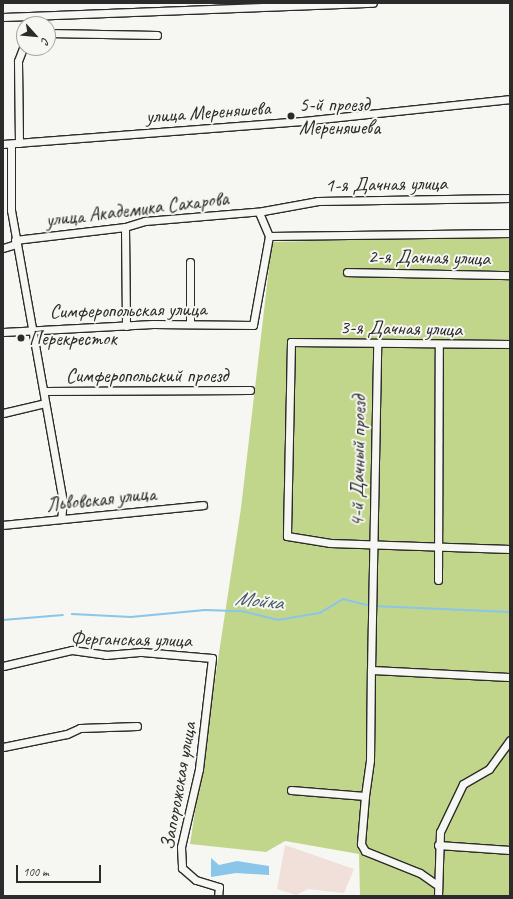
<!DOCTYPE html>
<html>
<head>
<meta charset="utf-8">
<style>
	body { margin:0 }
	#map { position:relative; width:513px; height:899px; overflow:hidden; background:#f6f6f2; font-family:Caveat,sans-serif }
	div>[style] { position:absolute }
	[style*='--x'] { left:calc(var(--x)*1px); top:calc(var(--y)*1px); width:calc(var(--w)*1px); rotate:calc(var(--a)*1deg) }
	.built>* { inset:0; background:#f1e0d9 }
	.green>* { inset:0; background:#c2d68b }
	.water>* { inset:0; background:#89c6e9 }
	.stream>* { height:1.5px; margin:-0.75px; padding:0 0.75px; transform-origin:0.75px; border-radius:0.75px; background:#89c6e9 }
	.roads { filter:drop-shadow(1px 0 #2b2b2b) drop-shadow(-1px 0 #2b2b2b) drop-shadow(0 1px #2b2b2b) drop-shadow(0 -1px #2b2b2b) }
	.minor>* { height:7px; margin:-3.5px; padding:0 3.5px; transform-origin:3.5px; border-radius:3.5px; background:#f6f6f2 }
	.dots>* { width:11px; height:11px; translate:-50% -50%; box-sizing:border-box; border:2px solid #f6f6f2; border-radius:50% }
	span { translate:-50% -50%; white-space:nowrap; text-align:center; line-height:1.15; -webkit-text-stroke:4px #f6f6f2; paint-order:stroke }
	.poi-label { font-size:20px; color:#2b2b2b }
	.left { translate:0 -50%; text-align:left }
	.street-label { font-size:20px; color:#2b2b2b }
	.water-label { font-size:21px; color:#475a64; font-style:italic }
	.frame { position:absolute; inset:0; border:4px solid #2b2b2b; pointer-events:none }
	.north { position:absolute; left:16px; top:16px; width:40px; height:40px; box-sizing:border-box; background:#f6f6f2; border:1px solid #a5a5a2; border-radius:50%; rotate:117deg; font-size:11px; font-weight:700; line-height:16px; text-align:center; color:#2b2b2b }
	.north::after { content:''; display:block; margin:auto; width:14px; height:18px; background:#2b2b2b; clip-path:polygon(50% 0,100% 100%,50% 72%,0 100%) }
	.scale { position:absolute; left:16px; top:865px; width:85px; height:18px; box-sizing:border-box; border:2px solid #2b2b2b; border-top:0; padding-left:5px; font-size:12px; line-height:14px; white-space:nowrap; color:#2b2b2b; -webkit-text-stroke:3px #f6f6f2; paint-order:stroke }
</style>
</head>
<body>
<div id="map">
	<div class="built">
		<div style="clip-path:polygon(285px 845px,354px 869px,344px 893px,308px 889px,296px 895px,277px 889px)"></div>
	</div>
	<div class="green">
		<div style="clip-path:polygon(510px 236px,510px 896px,360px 896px,359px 854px,285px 841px,266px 852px,190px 844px,241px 508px,272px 242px)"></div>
	</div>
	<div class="water">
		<div style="clip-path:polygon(211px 858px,219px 865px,237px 861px,269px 866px,269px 875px,236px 873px,211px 877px)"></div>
	</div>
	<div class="stream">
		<div style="--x:374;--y:606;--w:136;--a:2.5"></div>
		<div style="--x:72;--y:614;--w:59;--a:2.9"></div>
		<div style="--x:131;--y:617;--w:74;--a:-5.4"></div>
		<div style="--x:205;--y:610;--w:37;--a:2"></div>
		<div style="--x:242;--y:611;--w:37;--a:14"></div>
		<div style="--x:278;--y:620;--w:43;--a:-9.5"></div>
		<div style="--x:320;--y:613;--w:27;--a:-31"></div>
		<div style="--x:343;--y:599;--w:29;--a:14"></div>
		<div style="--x:3;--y:620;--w:60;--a:-4.8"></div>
	</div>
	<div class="roads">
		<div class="minor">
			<div style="--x:3;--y:17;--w:370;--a:-2.2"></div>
			<div style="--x:48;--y:33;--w:109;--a:1.1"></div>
			<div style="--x:19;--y:143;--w:82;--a:-90.7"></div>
			<div style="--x:18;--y:61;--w:17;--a:-69"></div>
			<div style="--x:3;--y:144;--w:300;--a:-4.4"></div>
			<div style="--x:302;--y:121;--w:209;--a:-6"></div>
			<div style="--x:11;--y:144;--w:66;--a:90"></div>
			<div style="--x:11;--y:210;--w:296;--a:79.9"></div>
			<div style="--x:63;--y:501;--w:18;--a:96"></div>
			<div style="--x:125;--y:227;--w:99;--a:89.4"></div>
			<div style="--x:269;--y:236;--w:241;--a:-0.7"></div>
			<div style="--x:15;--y:240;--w:111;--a:-6.7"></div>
			<div style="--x:125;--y:227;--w:21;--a:-17"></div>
			<div style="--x:145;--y:221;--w:118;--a:-4.8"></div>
			<div style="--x:263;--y:211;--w:56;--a:-10.3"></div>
			<div style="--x:318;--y:201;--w:192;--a:-0.9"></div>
			<div style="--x:3;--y:248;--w:14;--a:-17"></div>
			<div style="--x:190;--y:262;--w:62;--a:90"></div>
			<div style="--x:347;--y:272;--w:163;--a:1.1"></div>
			<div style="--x:3;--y:332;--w:150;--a:-3.1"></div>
			<div style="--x:153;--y:324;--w:100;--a:0.6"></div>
			<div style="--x:253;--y:325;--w:90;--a:-79.8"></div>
			<div style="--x:269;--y:236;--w:26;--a:-113"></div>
			<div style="--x:510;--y:344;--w:219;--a:-179.5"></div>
			<div style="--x:291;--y:342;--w:194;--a:91.2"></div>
			<div style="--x:287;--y:536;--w:44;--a:9.2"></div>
			<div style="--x:330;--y:543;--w:180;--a:1.9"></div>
			<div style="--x:44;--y:391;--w:206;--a:-0.3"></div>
			<div style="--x:3;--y:413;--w:43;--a:-13.4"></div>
			<div style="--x:3;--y:525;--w:201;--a:-5.7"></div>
			<div style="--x:438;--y:580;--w:235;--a:-89.8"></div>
			<div style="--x:3;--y:666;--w:71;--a:-13.1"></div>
			<div style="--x:72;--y:650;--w:34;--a:8"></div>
			<div style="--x:106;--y:655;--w:36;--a:-5"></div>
			<div style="--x:142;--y:652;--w:70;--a:4.9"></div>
			<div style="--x:212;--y:658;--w:112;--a:96.7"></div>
			<div style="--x:199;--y:769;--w:80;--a:103"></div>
			<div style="--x:181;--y:847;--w:21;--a:87"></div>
			<div style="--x:182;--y:868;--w:18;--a:41"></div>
			<div style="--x:196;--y:880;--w:24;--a:17"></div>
			<div style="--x:219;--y:887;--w:9;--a:96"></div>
			<div style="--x:371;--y:670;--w:325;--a:-88.9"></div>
			<div style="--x:3;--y:747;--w:65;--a:-11.5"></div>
			<div style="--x:67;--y:734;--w:14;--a:-25"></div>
			<div style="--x:80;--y:728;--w:57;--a:-2"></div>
			<div style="--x:291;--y:790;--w:74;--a:4.6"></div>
			<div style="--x:365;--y:796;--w:48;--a:94.8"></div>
			<div style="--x:361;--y:844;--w:8;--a:60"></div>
			<div style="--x:365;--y:851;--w:59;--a:21.8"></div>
			<div style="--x:420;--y:873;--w:19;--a:35"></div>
			<div style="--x:365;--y:796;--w:36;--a:-82"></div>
			<div style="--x:370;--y:760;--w:90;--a:-89.4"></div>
			<div style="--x:371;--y:670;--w:139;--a:2.9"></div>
			<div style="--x:438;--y:845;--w:72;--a:4"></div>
			<div style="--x:438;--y:896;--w:64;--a:-88.2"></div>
			<div style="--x:440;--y:832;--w:53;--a:-64.4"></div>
			<div style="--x:463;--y:784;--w:30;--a:-30"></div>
			<div style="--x:489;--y:769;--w:36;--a:-54"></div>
		</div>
	</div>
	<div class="dots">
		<div style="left:291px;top:116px;background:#2b2b2b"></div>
		<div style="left:21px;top:338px;background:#2b2b2b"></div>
	</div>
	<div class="poi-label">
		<span class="left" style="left:299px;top:116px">5-й проезд<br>Мереняшева</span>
		<span class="left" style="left:29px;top:338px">Перекресток</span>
	</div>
	<div class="street-label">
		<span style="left:208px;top:112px;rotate:-4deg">улица Мереняшева</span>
		<span style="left:386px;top:184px;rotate:-1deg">1-я Дачная улица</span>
		<span style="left:137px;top:209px;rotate:-7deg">улица Академика Сахарова</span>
		<span style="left:429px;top:257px;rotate:1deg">2-я Дачная улица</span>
		<span style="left:128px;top:310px;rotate:-1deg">Симферопольская улица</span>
		<span style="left:401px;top:328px;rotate:1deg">3-я Дачная улица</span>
		<span style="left:147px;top:375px">Симферопольский проезд</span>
		<span style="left:358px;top:461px;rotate:-89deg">4-й Дачный проезд</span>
		<span style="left:101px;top:499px;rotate:-6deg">Львовская улица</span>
		<span style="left:131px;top:639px;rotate:1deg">Ферганская улица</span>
		<span style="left:178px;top:786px;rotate:-80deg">Запорожская улица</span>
	</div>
	<div class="water-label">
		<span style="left:259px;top:600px;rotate:6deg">Мойка</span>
	</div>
	<div class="frame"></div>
	<div class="north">С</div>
	<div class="scale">100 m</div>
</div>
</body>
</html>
